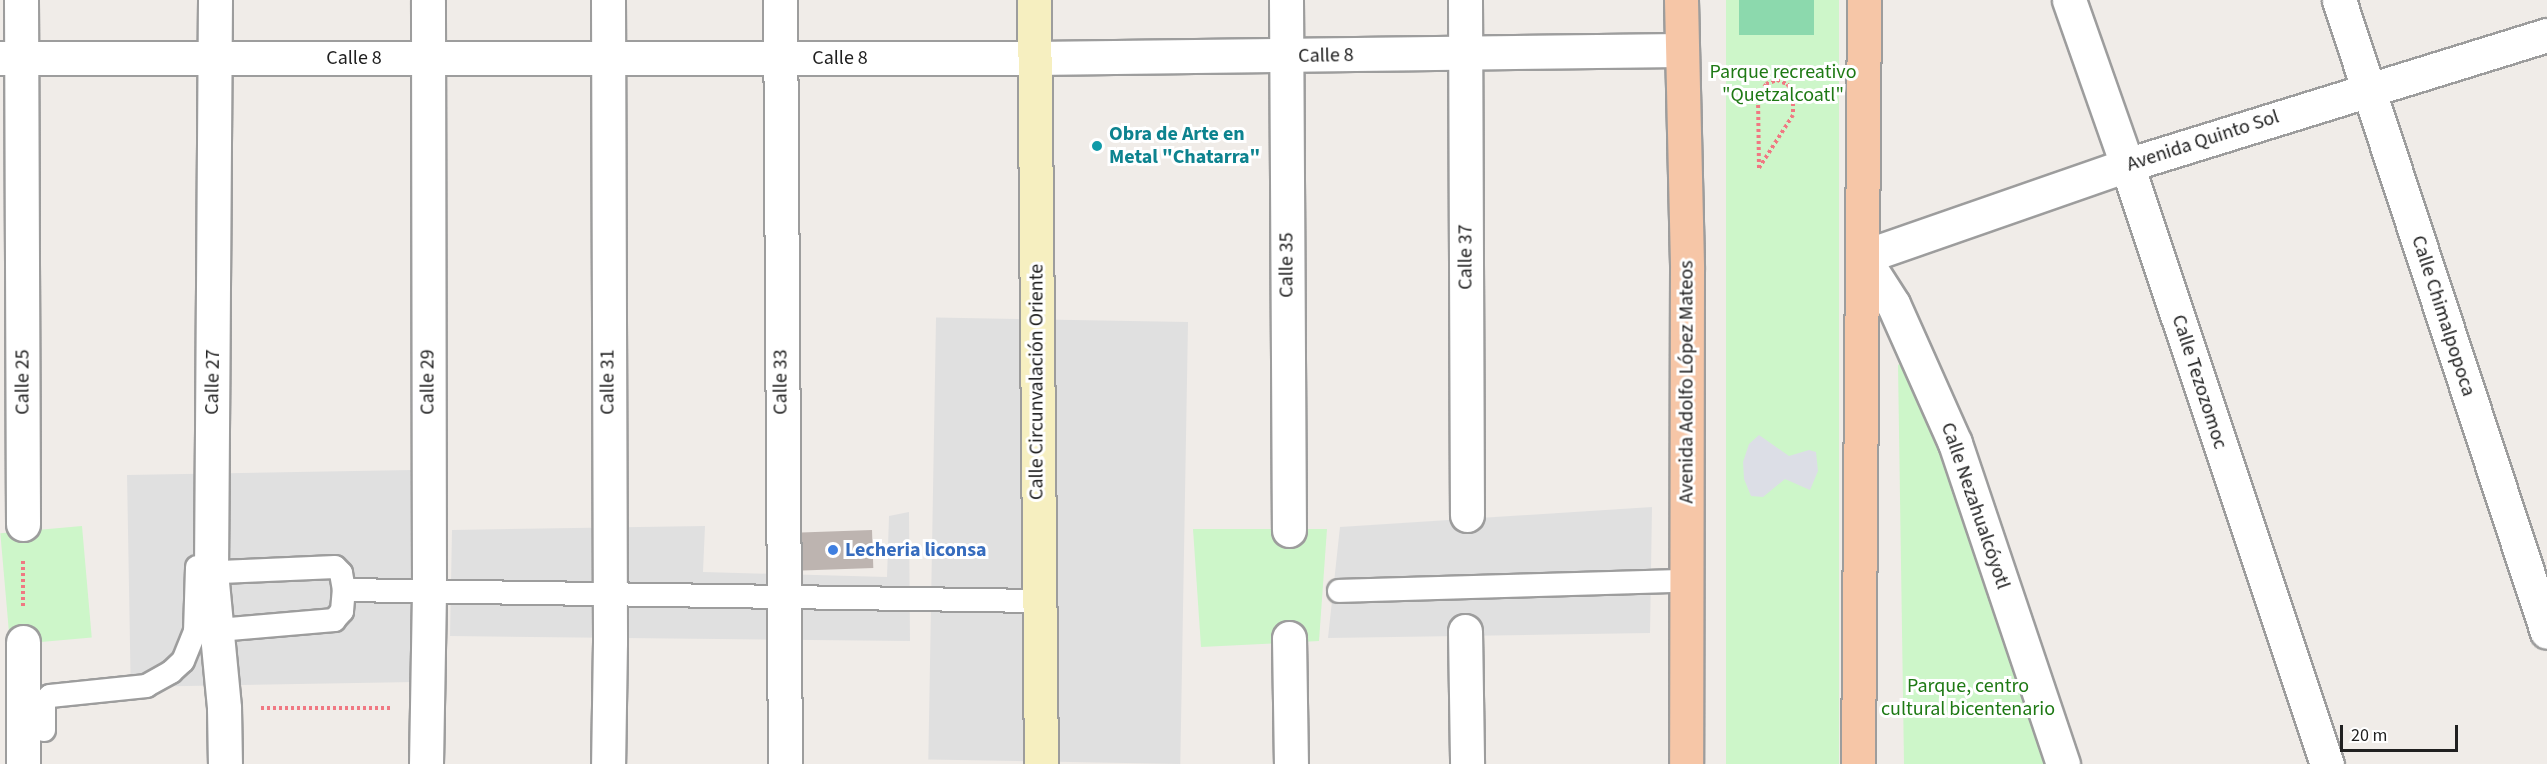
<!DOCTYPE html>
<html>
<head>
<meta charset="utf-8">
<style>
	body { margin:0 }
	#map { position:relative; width:2547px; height:764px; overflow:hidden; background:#f0ece8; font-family:"Source Sans 3",sans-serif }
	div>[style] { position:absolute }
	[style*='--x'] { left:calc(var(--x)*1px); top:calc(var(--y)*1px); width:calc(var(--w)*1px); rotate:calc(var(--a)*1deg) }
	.park>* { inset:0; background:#cdf6c9; transform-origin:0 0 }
	.pitch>* { inset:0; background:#8cd9ad; transform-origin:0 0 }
	.parking>* { inset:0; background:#e0e0e0; transform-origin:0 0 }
	.plaza>* { inset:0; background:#dcdee6 }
	.building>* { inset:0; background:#bdb4b0; transform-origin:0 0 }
	.path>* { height:4px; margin-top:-2px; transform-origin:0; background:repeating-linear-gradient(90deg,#f07882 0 3px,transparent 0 6px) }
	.roads { filter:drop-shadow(2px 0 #9d9d9d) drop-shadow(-2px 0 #9d9d9d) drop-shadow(0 2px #9d9d9d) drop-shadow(0 -2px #9d9d9d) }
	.lane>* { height:22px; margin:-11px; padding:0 11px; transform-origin:11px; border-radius:11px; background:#fff }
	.street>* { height:33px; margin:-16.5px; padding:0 16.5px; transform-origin:16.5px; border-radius:16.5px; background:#fff }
	.secondary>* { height:33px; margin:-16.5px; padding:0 16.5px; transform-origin:16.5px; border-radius:16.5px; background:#f6efc0 }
	.primary>* { height:33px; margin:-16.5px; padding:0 16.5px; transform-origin:16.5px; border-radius:16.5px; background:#f6c6a7 }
	.dots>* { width:16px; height:16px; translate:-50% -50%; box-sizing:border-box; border:3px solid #fff; border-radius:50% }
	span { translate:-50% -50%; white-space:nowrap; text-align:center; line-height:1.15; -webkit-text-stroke:6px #fff; paint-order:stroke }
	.street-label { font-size:20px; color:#202020 }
	.park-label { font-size:20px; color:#1e7914 }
	.culture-label { font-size:20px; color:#0d838f; font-weight:700 }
	.left { translate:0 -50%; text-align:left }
	.shop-label { font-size:20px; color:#366cbe; font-weight:700 }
	.scale { position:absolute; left:2340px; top:725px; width:118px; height:27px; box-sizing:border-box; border:3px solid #202020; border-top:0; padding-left:8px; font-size:18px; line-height:21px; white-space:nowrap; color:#202020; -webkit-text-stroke:4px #fff; paint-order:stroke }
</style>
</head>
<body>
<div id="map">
	<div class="park">
		<div style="left:1726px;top:0;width:113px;height:764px"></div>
		<div style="clip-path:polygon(1920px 352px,2056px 764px,1904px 764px,1898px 365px)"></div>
		<div style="left:82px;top:526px;width:112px;height:82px;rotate:85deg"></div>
		<div style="clip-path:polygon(1193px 529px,1327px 529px,1319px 641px,1201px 647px)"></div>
	</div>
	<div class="pitch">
		<div style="left:1739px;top:0;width:75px;height:35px"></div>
	</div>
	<div class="parking">
		<div style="left:1188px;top:322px;width:442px;height:252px;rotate:91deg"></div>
		<div style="left:412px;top:470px;width:212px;height:285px;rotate:89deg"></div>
		<div style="clip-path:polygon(1652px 507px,1650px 633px,1328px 638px,1340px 527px)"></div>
		<div style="clip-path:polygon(909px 512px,910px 641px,450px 636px,452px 530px,705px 526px,703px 572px,887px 577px,889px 516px)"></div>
	</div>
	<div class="plaza">
		<div style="clip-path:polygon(1759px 435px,1789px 456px,1809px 450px,1816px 452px,1818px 471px,1810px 490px,1785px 479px,1763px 497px,1751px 496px,1744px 479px,1743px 462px,1749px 444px)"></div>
	</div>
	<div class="building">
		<div style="left:872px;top:530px;width:38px;height:78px;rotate:88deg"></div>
	</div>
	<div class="path">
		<div style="--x:1777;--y:80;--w:11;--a:22"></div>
		<div style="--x:1787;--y:84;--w:9;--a:49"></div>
		<div style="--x:1793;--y:91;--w:24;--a:90"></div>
		<div style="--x:1793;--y:115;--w:63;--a:122.7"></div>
		<div style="--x:1759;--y:168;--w:71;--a:-90.8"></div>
		<div style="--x:1758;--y:97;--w:15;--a:-58"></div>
		<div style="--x:1766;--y:84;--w:12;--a:-20"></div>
		<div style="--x:23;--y:561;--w:47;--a:90"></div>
		<div style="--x:261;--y:708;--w:131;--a:0"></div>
	</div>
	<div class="roads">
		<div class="lane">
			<div style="--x:344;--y:590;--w:694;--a:0.91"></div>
			<div style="--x:1339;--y:591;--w:347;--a:-1.7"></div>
			<div style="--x:195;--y:632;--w:140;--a:-4.9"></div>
			<div style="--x:334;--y:620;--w:12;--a:-48"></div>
			<div style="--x:342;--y:611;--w:21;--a:-85"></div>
			<div style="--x:344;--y:590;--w:17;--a:-100"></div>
			<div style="--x:341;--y:573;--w:8;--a:-135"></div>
			<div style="--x:335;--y:567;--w:137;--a:177.5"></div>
			<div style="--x:44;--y:730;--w:28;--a:-90"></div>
			<div style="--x:44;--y:702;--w:8;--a:-45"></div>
			<div style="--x:50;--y:696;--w:97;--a:-5.9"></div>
			<div style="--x:146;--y:686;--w:29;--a:-29"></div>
			<div style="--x:171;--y:672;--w:16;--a:-43"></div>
			<div style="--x:183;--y:661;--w:31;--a:-68"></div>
			<div style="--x:195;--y:632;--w:65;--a:-88.2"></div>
		</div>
		<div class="street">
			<div style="--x:21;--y:0;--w:524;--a:89.78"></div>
			<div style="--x:215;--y:0;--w:572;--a:90.4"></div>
			<div style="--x:211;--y:572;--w:137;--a:84.5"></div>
			<div style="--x:224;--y:708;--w:56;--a:89"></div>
			<div style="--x:608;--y:0;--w:642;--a:89.82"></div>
			<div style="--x:610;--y:642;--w:122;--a:90.9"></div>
			<div style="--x:780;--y:0;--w:764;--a:89.63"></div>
			<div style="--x:1286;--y:0;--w:530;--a:89.68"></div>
			<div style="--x:1465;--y:0;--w:515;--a:89.78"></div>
			<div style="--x:2069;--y:0;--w:175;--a:70.6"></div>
			<div style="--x:2127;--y:165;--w:632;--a:71.54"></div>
			<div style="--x:2339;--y:0;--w:665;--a:71.78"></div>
			<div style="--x:0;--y:58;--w:1034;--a:0"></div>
			<div style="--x:1034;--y:58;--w:647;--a:-0.71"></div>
			<div style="--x:1465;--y:631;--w:133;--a:89.1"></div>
			<div style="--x:1289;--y:638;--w:126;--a:89.1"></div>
			<div style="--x:23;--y:642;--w:122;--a:90"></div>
			<div style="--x:426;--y:764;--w:174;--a:-89"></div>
			<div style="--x:429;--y:590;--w:590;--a:-90.1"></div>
			<div style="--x:2063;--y:764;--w:339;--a:-108.6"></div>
			<div style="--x:1955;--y:443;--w:152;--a:-114"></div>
			<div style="--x:1893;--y:304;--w:56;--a:-122.6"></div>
			<div style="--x:1863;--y:257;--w:280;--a:-19.2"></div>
			<div style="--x:2127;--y:165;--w:440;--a:-17.2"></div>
		</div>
		<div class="secondary">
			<div style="--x:1034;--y:0;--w:764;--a:89.48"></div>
		</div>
		<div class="primary">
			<div style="--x:1681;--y:0;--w:269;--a:88.7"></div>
			<div style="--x:1687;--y:269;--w:495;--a:90.1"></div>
			<div style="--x:1858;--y:764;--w:764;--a:-89.55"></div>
		</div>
	</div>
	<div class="dots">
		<div style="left:1097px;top:146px;background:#0f9aa8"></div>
		<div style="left:833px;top:550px;background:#3f7fe0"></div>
	</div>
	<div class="street-label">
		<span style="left:1326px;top:56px;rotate:-1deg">Calle 8</span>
		<span style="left:354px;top:58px">Calle 8</span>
		<span style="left:840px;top:58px">Calle 8</span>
		<span style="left:2203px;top:141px;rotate:-18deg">Avenida Quinto Sol</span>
		<span style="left:1466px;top:257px;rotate:-90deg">Calle 37</span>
		<span style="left:1287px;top:265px;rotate:-90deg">Calle 35</span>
		<span style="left:2443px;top:316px;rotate:72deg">Calle Chimalpopoca</span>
		<span style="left:23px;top:382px;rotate:-90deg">Calle 25</span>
		<span style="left:213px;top:382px;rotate:-89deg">Calle 27</span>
		<span style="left:428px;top:382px;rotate:-90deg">Calle 29</span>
		<span style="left:608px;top:382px;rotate:-90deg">Calle 31</span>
		<span style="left:781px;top:382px;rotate:-90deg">Calle 33</span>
		<span style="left:1037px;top:382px;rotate:-90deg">Calle Circunvalación Oriente</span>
		<span style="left:1687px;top:382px;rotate:-90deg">Avenida Adolfo López Mateos</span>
		<span style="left:2199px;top:382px;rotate:72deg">Calle Tezozomoc</span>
		<span style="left:1975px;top:506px;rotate:71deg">Calle Nezahualcóyotl</span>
	</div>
	<div class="park-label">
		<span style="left:1783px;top:84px">Parque recreativo<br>"Quetzalcoatl"</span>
		<span style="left:1968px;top:698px">Parque, centro<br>cultural bicentenario</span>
	</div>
	<div class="culture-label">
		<span class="left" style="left:1109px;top:146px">Obra de Arte en<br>Metal "Chatarra"</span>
	</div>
	<div class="shop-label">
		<span class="left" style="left:845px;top:550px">Lecheria liconsa</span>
	</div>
	<div class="scale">20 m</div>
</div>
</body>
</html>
